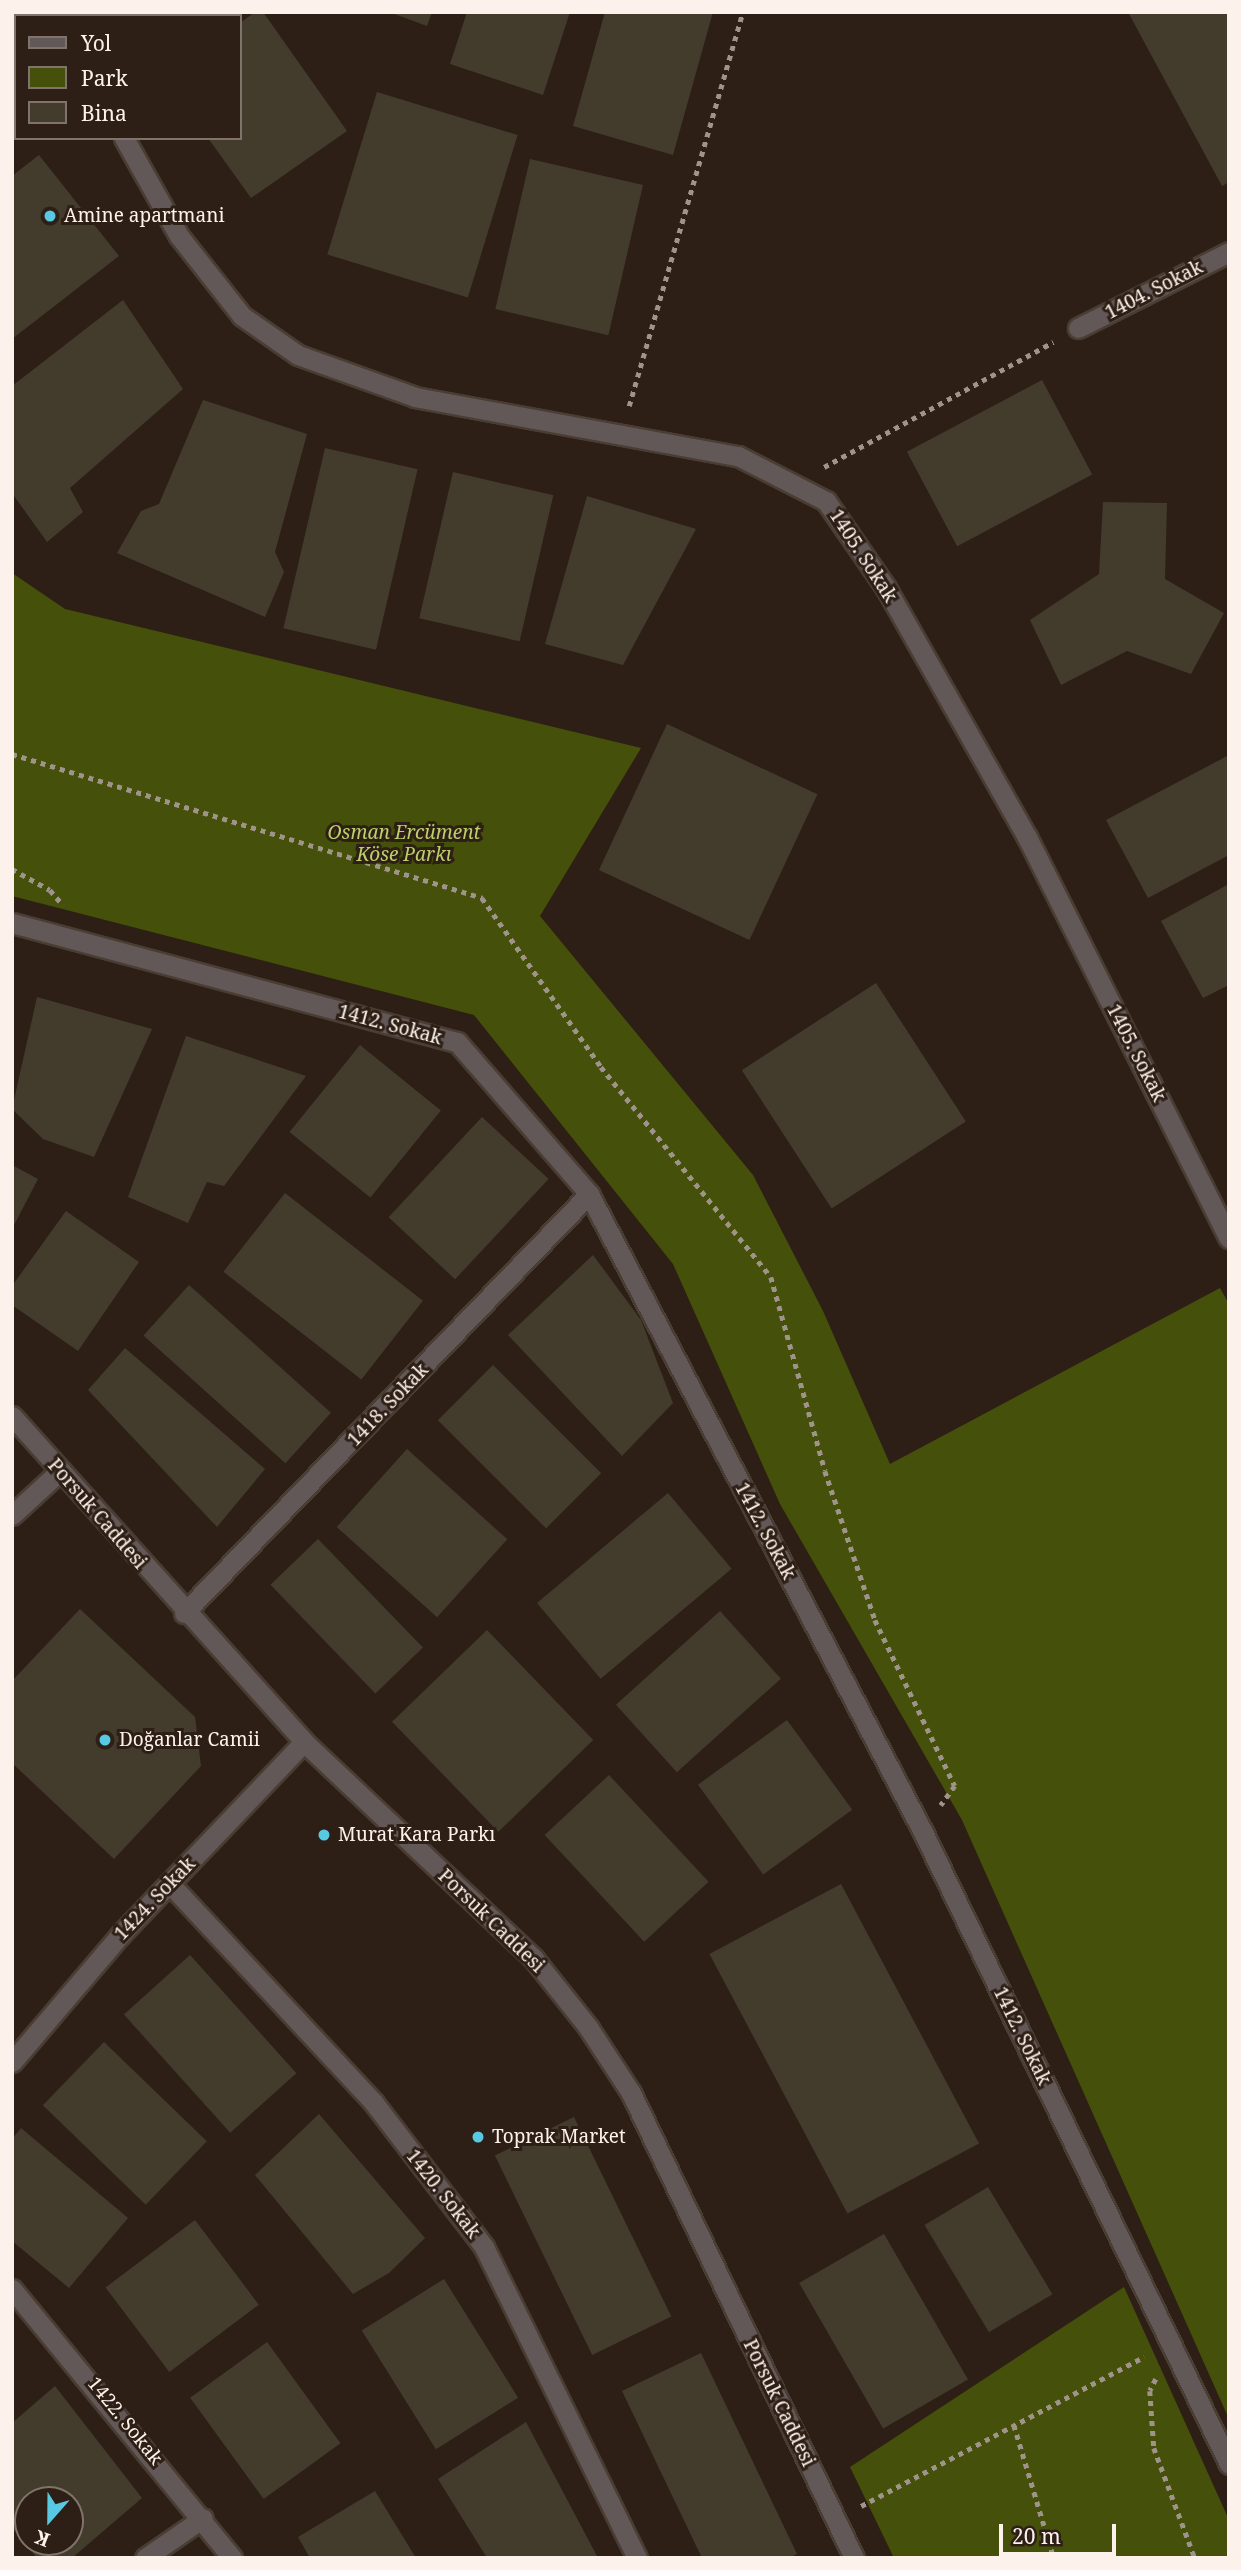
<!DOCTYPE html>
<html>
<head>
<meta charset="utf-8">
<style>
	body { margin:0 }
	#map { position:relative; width:1241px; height:2570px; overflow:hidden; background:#2d1f15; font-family:"Noto Serif",serif }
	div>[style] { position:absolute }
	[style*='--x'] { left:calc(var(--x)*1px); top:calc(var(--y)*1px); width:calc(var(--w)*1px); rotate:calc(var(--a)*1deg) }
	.green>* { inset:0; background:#45510a }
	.building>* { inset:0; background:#433c2c; transform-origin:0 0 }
	.path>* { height:4.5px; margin-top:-2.25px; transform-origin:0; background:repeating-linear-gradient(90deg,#9f938a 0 5px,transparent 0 10px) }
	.roads { filter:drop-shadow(2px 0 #4a3d33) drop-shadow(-2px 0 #4a3d33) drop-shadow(0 2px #4a3d33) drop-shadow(0 -2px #4a3d33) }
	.minor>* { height:19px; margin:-9.5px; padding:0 9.5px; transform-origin:9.5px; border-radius:9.5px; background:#625858 }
	.tertiary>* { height:19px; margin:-9.5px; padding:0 9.5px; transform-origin:9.5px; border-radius:9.5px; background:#625858 }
	.dots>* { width:19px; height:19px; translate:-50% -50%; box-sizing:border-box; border:4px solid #2d1f15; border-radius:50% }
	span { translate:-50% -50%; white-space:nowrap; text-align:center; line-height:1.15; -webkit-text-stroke:6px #2d1f15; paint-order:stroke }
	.poi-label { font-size:19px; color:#fcf2eb }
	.left { translate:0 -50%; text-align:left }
	.street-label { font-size:19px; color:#fcf2eb }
	.park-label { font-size:19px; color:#bbd069; font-style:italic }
	.frame { position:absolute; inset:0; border:14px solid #fcf2eb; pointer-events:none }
	.legend { position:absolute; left:14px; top:14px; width:228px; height:126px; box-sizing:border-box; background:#2d1f15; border:2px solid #80736b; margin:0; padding:9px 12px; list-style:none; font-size:21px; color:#fcf2eb }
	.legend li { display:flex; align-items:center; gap:14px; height:35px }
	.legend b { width:35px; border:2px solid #80736b }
	.north { position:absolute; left:14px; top:2486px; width:70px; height:70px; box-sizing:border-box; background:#2d1f15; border:2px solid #80736b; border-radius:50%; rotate:201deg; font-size:19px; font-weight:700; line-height:28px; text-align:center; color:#fcf2eb }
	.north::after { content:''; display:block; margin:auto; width:24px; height:32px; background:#57c9e2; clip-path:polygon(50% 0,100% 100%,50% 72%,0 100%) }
	.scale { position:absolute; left:999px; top:2524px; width:117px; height:32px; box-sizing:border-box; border:4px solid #fcf2eb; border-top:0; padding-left:9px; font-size:21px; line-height:24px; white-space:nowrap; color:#fcf2eb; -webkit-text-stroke:5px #2d1f15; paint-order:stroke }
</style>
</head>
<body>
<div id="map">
	<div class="green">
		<div style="clip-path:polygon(12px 573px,65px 609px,641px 748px,540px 916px,753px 1175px,823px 1311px,890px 1464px,1220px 1288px,1229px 1304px,1229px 2419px,962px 1820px,780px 1504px,673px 1264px,474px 1015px,12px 896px)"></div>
		<div style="clip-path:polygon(1124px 2287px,1229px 2520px,1229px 2558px,894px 2558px,850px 2467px)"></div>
	</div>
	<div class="building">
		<div style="clip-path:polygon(131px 12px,203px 12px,197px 16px)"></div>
		<div style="clip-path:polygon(255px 12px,263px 12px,347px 131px,251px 198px,208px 138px,240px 138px,240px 23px)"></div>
		<div style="clip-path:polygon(389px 12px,432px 12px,427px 26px)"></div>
		<div style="clip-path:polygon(467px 12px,570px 12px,543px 95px,450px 64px)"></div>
		<div style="clip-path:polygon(605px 12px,713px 12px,673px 155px,573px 126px)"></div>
		<div style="clip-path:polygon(1128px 12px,1229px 12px,1229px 182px,1222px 186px)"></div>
		<div style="clip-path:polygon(12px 56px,16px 60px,12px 132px)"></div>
		<div style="left:377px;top:92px;width:147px;height:170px;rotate:17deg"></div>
		<div style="clip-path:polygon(39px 155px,119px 256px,12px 339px,12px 176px)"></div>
		<div style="left:530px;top:159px;width:116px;height:154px;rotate:13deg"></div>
		<div style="clip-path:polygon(123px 300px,183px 389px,70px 488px,83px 512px,47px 542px,12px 493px,12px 386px)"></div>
		<div style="left:1042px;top:380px;width:107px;height:153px;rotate:62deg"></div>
		<div style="clip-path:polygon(203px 400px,307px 434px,275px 552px,284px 572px,265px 617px,117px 553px,141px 511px,159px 504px)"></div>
		<div style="left:325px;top:448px;width:95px;height:185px;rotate:13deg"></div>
		<div style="left:453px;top:472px;width:103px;height:150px;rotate:13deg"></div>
		<div style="clip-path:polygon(587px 496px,696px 529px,623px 665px,545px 644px)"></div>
		<div style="clip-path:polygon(1103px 502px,1167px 503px,1165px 579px,1224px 613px,1191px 674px,1127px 651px,1061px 685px,1030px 620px,1099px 574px)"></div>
		<div style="left:667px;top:724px;width:166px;height:161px;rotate:25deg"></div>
		<div style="clip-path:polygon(1229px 755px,1229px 855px,1148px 898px,1106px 820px)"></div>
		<div style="clip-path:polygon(1229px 884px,1229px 985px,1203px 998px,1161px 921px)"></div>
		<div style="left:876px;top:983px;width:165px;height:160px;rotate:57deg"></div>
		<div style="clip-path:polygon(37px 997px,152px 1029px,94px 1157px,43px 1139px,12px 1109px)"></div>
		<div style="clip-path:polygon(186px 1036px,306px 1076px,224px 1186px,207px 1182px,188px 1223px,128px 1197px)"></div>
		<div style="left:360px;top:1045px;width:104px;height:112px;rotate:39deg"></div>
		<div style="left:482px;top:1117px;width:91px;height:137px;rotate:43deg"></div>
		<div style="clip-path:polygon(12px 1165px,38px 1179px,12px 1229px)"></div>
		<div style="left:285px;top:1193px;width:175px;height:100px;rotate:38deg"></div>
		<div style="clip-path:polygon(66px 1211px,139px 1262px,78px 1351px,12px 1305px,12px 1286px)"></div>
		<div style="clip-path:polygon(593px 1255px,641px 1320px,673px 1403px,622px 1456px,508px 1335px)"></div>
		<div style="left:189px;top:1285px;width:191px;height:68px;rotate:42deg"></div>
		<div style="clip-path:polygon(125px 1348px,265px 1469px,217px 1527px,88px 1390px)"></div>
		<div style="left:493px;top:1365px;width:153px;height:78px;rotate:45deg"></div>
		<div style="left:407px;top:1449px;width:135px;height:105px;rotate:42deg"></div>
		<div style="left:668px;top:1493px;width:99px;height:171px;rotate:50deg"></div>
		<div style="left:318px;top:1539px;width:151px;height:66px;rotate:46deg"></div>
		<div style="clip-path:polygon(80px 1609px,195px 1717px,201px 1766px,114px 1859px,12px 1763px,12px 1681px)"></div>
		<div style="left:720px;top:1611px;width:91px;height:140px;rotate:48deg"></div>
		<div style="left:487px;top:1630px;width:153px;height:132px;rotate:46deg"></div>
		<div style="left:787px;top:1720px;width:111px;height:110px;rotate:54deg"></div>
		<div style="left:609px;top:1775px;width:146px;height:88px;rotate:47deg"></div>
		<div style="left:841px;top:1884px;width:294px;height:149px;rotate:62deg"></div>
		<div style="left:190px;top:1955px;width:159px;height:89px;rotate:48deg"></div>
		<div style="left:104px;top:2042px;width:143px;height:88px;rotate:44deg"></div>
		<div style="clip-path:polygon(319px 2114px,425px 2238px,389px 2273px,353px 2294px,255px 2175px)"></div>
		<div style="left:574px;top:2117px;width:222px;height:88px;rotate:64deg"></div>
		<div style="clip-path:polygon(21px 2128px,128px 2218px,69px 2288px,12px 2241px,12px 2139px)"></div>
		<div style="left:988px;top:2187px;width:125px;height:74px;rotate:59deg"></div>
		<div style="left:195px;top:2220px;width:106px;height:112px;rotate:53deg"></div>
		<div style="left:884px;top:2234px;width:168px;height:98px;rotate:60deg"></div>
		<div style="left:444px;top:2279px;width:140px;height:97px;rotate:58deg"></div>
		<div style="left:267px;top:2342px;width:125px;height:95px;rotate:54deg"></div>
		<div style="clip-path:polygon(701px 2353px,797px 2554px,789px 2558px,702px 2558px,622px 2391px)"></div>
		<div style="clip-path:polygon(evenodd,55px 2386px,142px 2498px,72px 2558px,37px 2558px,12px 2528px,12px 2423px,55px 2386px,28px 2500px,70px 2500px,70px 2542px,28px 2542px,28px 2500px)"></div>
		<div style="clip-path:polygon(526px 2422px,598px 2558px,487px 2558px,438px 2479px)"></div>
		<div style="clip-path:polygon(375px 2491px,416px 2558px,310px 2558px,298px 2537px)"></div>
	</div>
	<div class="path">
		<div style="--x:629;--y:406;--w:410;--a:-73.9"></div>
		<div style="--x:824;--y:467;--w:261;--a:-28.6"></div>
		<div style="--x:12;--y:754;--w:492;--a:17"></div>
		<div style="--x:482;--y:898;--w:207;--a:54.8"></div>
		<div style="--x:601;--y:1067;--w:270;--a:51"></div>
		<div style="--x:771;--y:1277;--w:201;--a:74.4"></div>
		<div style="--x:825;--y:1471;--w:157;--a:71.4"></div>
		<div style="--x:875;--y:1620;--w:184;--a:64.3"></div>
		<div style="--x:955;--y:1786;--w:24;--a:126"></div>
		<div style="--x:12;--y:869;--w:43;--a:28.9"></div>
		<div style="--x:50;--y:890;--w:20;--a:49"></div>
		<div style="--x:1156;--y:2379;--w:13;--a:117"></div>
		<div style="--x:1150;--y:2391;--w:57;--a:86"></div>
		<div style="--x:1154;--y:2448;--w:117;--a:69.6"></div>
		<div style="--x:1014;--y:2425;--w:139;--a:73.3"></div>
		<div style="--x:861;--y:2506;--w:320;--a:-27.8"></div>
	</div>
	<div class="roads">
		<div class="minor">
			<div style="--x:54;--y:12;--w:4;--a:63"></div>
			<div style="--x:124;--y:138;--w:112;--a:60.7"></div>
			<div style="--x:179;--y:236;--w:102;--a:51.8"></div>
			<div style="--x:242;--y:316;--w:68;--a:34.9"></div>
			<div style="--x:298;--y:355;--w:124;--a:19.7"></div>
			<div style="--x:415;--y:397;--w:328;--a:10.4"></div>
			<div style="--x:738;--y:456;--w:99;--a:27.1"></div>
			<div style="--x:826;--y:501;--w:106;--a:55.4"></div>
			<div style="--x:886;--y:588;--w:286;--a:60.5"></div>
			<div style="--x:1027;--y:837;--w:449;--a:63.3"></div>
			<div style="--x:1078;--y:328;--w:169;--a:-26.7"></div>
			<div style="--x:12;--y:923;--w:461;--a:15"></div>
			<div style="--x:457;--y:1042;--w:201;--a:49"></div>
			<div style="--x:589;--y:1194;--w:720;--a:62.37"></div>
			<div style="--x:923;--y:1832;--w:702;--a:64.16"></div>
			<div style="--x:12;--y:1416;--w:438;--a:48.1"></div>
			<div style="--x:304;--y:1742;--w:316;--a:43.3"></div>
			<div style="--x:534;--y:1959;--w:87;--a:51.5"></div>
			<div style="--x:588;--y:2027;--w:79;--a:56.9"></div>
			<div style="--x:631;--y:2093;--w:516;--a:64.38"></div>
			<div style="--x:12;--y:1515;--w:65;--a:-42.5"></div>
			<div style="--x:184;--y:1613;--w:583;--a:-45.97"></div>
			<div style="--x:170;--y:1884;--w:299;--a:47"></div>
			<div style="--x:374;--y:2103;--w:181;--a:52.6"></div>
			<div style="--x:484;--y:2247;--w:347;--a:63.8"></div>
			<div style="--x:12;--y:2062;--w:168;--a:-49.6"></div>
			<div style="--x:121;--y:1934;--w:265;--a:-46.4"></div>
			<div style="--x:145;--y:2558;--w:70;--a:-34.6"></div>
		</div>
		<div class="tertiary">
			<div style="--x:12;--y:2289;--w:348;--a:50.7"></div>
		</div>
	</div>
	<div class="dots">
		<div style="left:50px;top:216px;background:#57c9e2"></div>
		<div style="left:105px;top:1740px;background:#57c9e2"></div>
		<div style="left:324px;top:1835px;background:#57c9e2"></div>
		<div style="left:478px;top:2137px;background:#57c9e2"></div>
	</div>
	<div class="poi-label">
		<span class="left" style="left:64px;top:216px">Amine apartmani</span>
		<span class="left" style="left:119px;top:1740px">Doğanlar Camii</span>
		<span class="left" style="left:338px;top:1835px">Murat Kara Parkı</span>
		<span class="left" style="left:492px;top:2137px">Toprak Market</span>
	</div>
	<div class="street-label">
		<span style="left:1154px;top:290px;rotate:-27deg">1404. Sokak</span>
		<span style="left:863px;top:556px;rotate:57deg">1405. Sokak</span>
		<span style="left:390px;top:1025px;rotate:15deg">1412. Sokak</span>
		<span style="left:1136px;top:1053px;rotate:63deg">1405. Sokak</span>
		<span style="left:388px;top:1405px;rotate:-46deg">1418. Sokak</span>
		<span style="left:97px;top:1514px;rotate:49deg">Porsuk Caddesi</span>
		<span style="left:765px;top:1531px;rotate:62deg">1412. Sokak</span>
		<span style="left:155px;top:1899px;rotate:-46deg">1424. Sokak</span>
		<span style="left:491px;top:1921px;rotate:44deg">Porsuk Caddesi</span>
		<span style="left:1022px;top:2036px;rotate:64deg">1412. Sokak</span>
		<span style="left:443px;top:2194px;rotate:52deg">1420. Sokak</span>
		<span style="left:779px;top:2403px;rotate:64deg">Porsuk Caddesi</span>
		<span style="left:125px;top:2421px;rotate:51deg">1422. Sokak</span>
	</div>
	<div class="park-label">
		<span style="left:404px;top:844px">Osman Ercüment<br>Köse Parkı</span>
	</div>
	<div class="frame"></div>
	<ul class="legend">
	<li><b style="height:9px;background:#625858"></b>Yol</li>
	<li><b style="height:19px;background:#45510a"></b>Park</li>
	<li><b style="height:19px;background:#433c2c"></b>Bina</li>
	</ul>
	<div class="north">K</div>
	<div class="scale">20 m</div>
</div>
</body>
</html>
